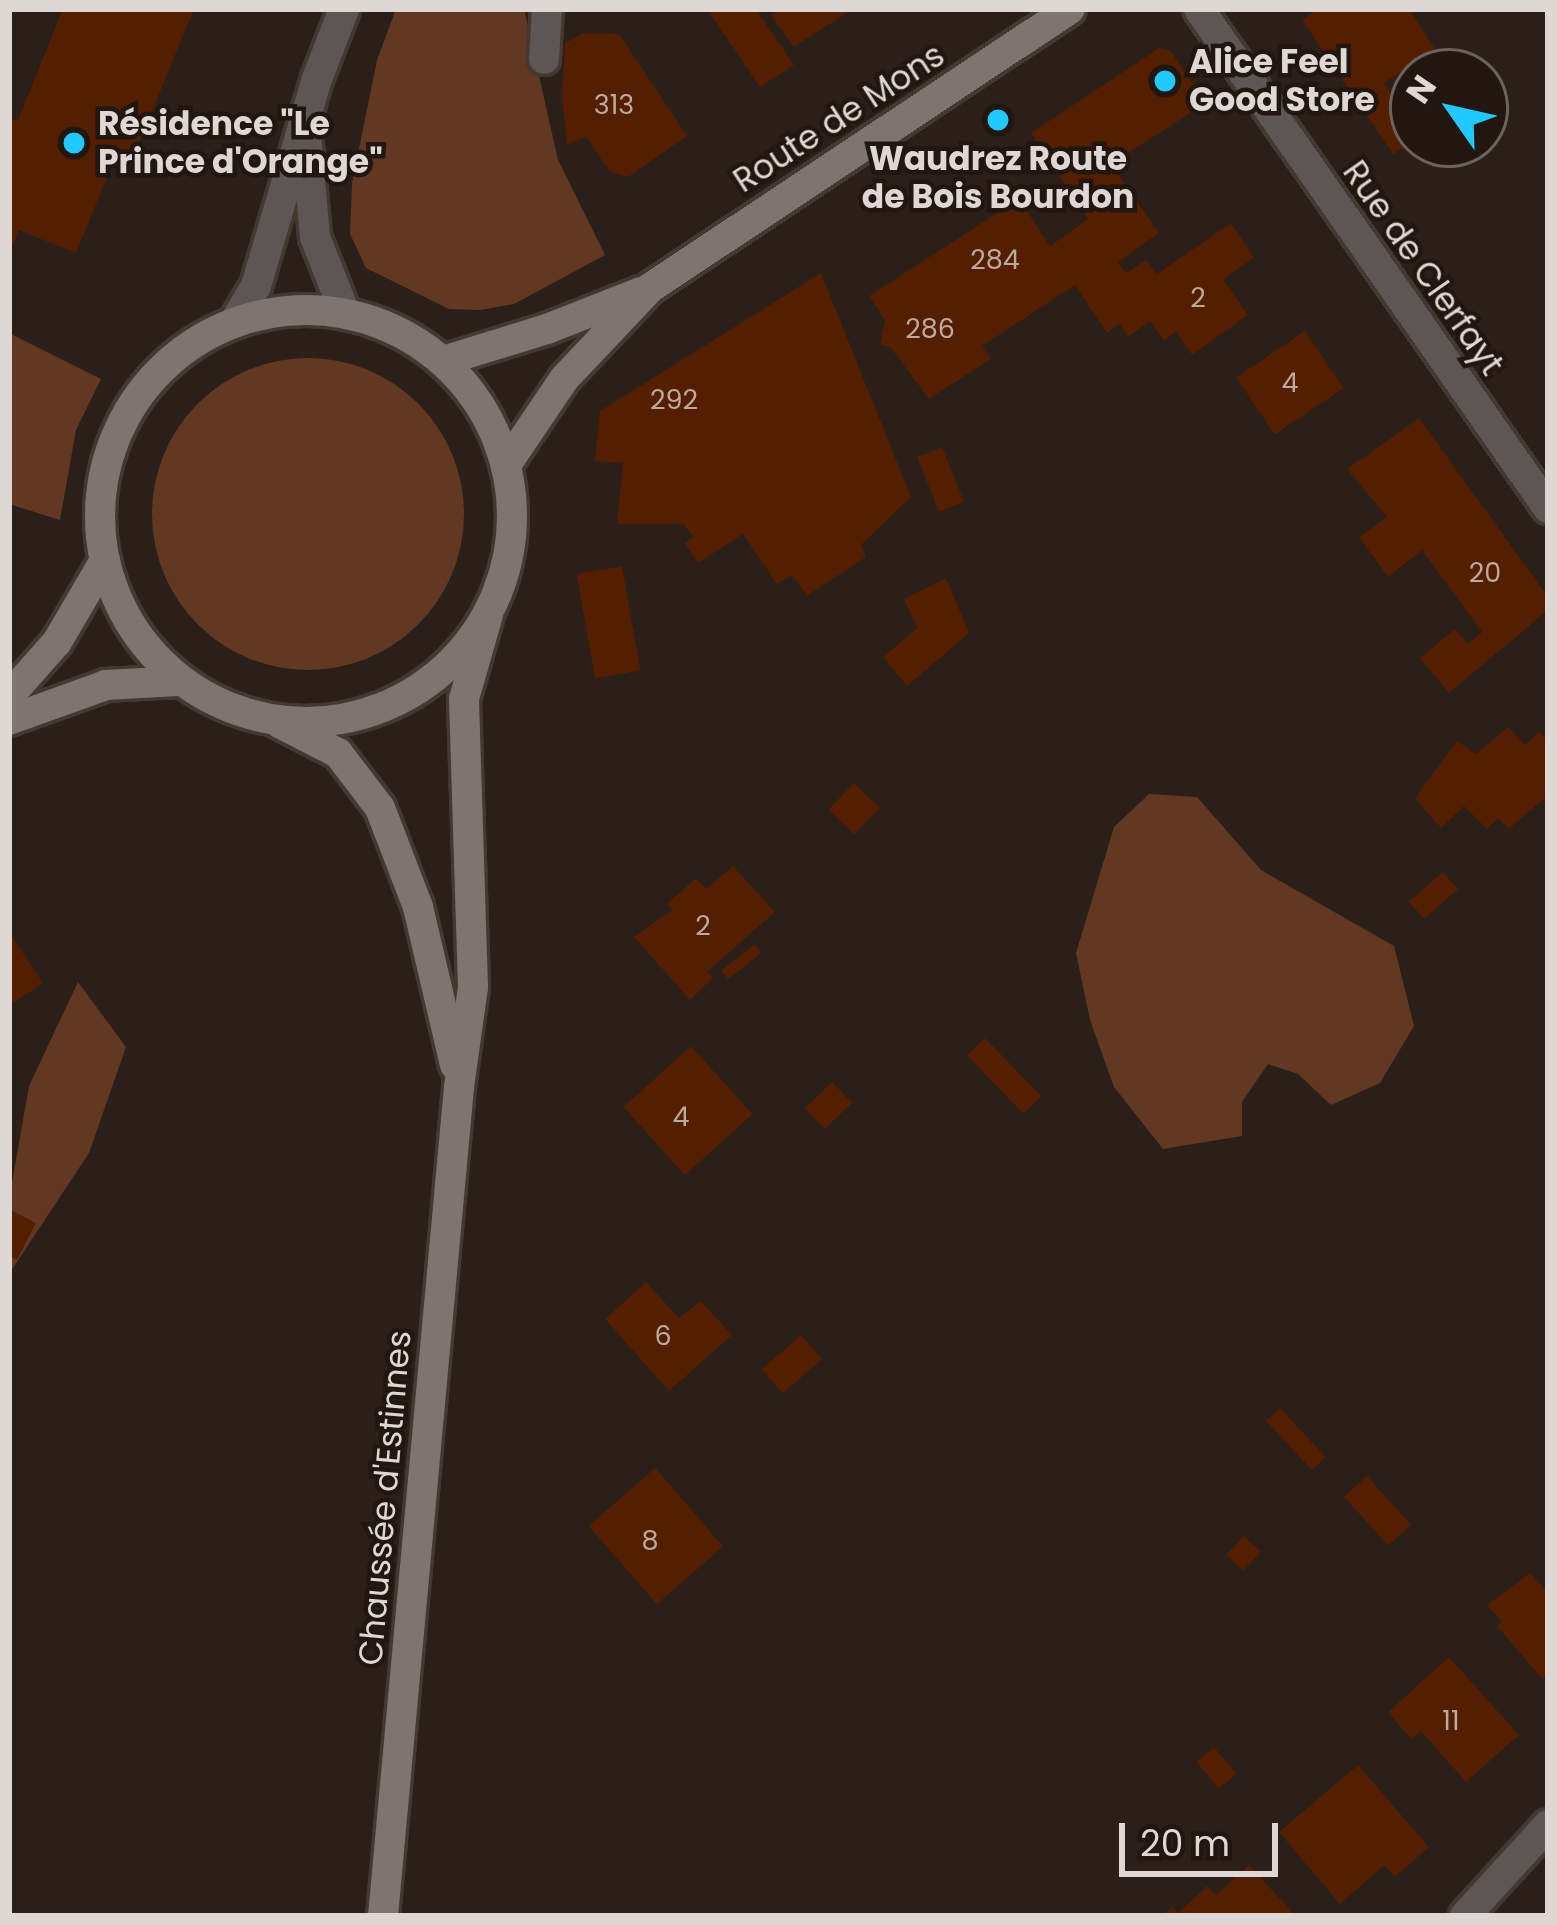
<!DOCTYPE html>
<html>
<head>
<meta charset="utf-8">
<style>
	body { margin:0 }
	#map { position:relative; width:1557px; height:1925px; overflow:hidden; background:#2a1f19; font-family:Poppins,sans-serif }
	div>[style] { position:absolute }
	[style*='--x'] { left:calc(var(--x)*1px); top:calc(var(--y)*1px); width:calc(var(--w)*1px); rotate:calc(var(--a)*1deg) }
	.green>* { inset:0; background:#623823 }
	.round { border-radius:50% }
	.building>* { inset:0; background:#541e00; transform-origin:0 0 }
	.roads { filter:drop-shadow(3px 0 #433933) drop-shadow(-3px 0 #433933) drop-shadow(0 3px #433933) drop-shadow(0 -3px #433933) }
	.minor>* { height:30px; margin:-15px; padding:0 15px; transform-origin:15px; border-radius:15px; background:#5d5654 }
	.tertiary>* { height:30px; margin:-15px; padding:0 15px; transform-origin:15px; border-radius:15px; background:#5d5654 }
	.secondary>* { height:30px; margin:-15px; padding:0 15px; transform-origin:15px; border-radius:15px; background:#7e7470 }
	.secondary>.ring { margin:-15px; padding:0; box-sizing:content-box; background:none; border:30px solid #7e7470; border-radius:50% }
	.dots>* { width:33px; height:33px; translate:-50% -50%; box-sizing:border-box; border:6px solid #211610; border-radius:50% }
	span { translate:-50% -50%; white-space:nowrap; text-align:center; line-height:1.15; -webkit-text-stroke:9px #211610; paint-order:stroke }
	.number-label { font-size:27px; color:#bca99f }
	.number-label span { -webkit-text-stroke-width:0 }
	.poi-label { font-size:33px; color:#dfd7d4; font-weight:700 }
	.left { translate:0 -50%; text-align:left }
	.street-label { font-size:33px; color:#dfd7d4 }
	.frame { position:absolute; inset:0; border:12px solid #dfd7d4; pointer-events:none }
	.north { position:absolute; left:1389px; top:48px; width:120px; height:120px; box-sizing:border-box; background:#211610; border:3px solid #6d635e; border-radius:50%; rotate:304deg; font-size:33px; font-weight:700; line-height:48px; text-align:center; color:#dfd7d4 }
	.north::after { content:''; display:block; margin:auto; width:42px; height:54px; background:#22c9fe; clip-path:polygon(50% 0,100% 100%,50% 72%,0 100%) }
	.scale { position:absolute; left:1119px; top:1823px; width:159px; height:54px; box-sizing:border-box; border:6px solid #dfd7d4; border-top:0; padding-left:15px; font-size:36px; line-height:42px; white-space:nowrap; color:#dfd7d4; -webkit-text-stroke:9px #211610; paint-order:stroke }
</style>
</head>
<body>
<div id="map">
	<div class="green">
		<div style="clip-path:polygon(396px 9px,524px 9px,558px 160px,605px 255px,514px 304px,480px 310px,449px 309px,366px 268px,350px 234px,352px 183px,377px 60px)"></div>
		<div style="clip-path:polygon(9px 333px,101px 379px,76px 430px,60px 520px,9px 504px)"></div>
		<div class="round" style="left:152px;top:358px;width:312px;height:312px"></div>
		<div style="clip-path:polygon(1149px 794px,1197px 797px,1261px 870px,1394px 946px,1414px 1026px,1380px 1083px,1331px 1105px,1298px 1074px,1268px 1064px,1242px 1102px,1242px 1136px,1163px 1149px,1114px 1087px,1090px 1020px,1076px 953px,1114px 827px)"></div>
		<div style="clip-path:polygon(78px 982px,126px 1047px,89px 1153px,9px 1274px,9px 1200px,29px 1086px)"></div>
	</div>
	<div class="building">
		<div style="clip-path:polygon(63px 9px,194px 9px,127px 172px,112px 165px,76px 253px,19px 230px,9px 254px,9px 120px,18px 120px)"></div>
		<div style="clip-path:polygon(707px 9px,756px 9px,794px 65px,760px 87px)"></div>
		<div style="clip-path:polygon(781px 9px,853px 9px,794px 47px,771px 15px)"></div>
		<div style="clip-path:polygon(1319px 9px,1409px 9px,1435px 49px,1384px 83px,1413px 126px,1413px 141px,1393px 154px,1302px 20px)"></div>
		<div style="clip-path:polygon(583px 33px,619px 34px,687px 136px,628px 177px,610px 172px,586px 137px,567px 145px,562px 97px,565px 43px)"></div>
		<div style="clip-path:polygon(1159px 48px,1170px 50px,1206px 103px,1111px 164px,1159px 233px,1118px 262px,1126px 273px,1146px 260px,1157px 274px,1231px 223px,1254px 258px,1223px 279px,1248px 315px,1192px 355px,1176px 331px,1164px 341px,1150px 321px,1128px 337px,1120px 324px,1107px 333px,1075px 285px,982px 346px,991px 359px,929px 399px,891px 348px,880px 345px,885px 320px,869px 296px,1019px 199px,1050px 246px,1088px 219px,1031px 133px)"></div>
		<div style="clip-path:polygon(821px 273px,911px 497px,861px 545px,866px 557px,807px 596px,792px 575px,777px 584px,743px 534px,698px 563px,684px 543px,694px 537px,683px 524px,617px 524px,623px 463px,595px 461px,600px 411px)"></div>
		<div style="left:1305px;top:331px;width:69px;height:83px;rotate:56deg"></div>
		<div style="clip-path:polygon(1419px 418px,1548px 597px,1548px 610px,1449px 693px,1420px 658px,1455px 629px,1468px 644px,1482px 632px,1422px 550px,1388px 577px,1359px 537px,1387px 517px,1347px 469px)"></div>
		<div style="left:942px;top:447px;width:59px;height:27px;rotate:68deg"></div>
		<div style="left:622px;top:566px;width:106px;height:46px;rotate:80deg"></div>
		<div style="clip-path:polygon(946px 578px,969px 633px,907px 686px,883px 657px,917px 628px,904px 599px)"></div>
		<div style="clip-path:polygon(1508px 727px,1525px 745px,1539px 732px,1548px 741px,1548px 795px,1509px 829px,1498px 818px,1487px 829px,1464px 806px,1441px 828px,1415px 798px,1457px 741px,1476px 754px)"></div>
		<div style="left:854px;top:783px;width:36px;height:37px;rotate:44deg"></div>
		<div style="clip-path:polygon(733px 866px,775px 912px,707px 972px,713px 978px,690px 1000px,634px 937px,672px 910px,667px 904px,696px 878px,706px 889px)"></div>
		<div style="left:1443px;top:872px;width:23px;height:45px;rotate:49deg"></div>
		<div style="clip-path:polygon(9px 932px,43px 983px,9px 1006px)"></div>
		<div style="left:755px;top:944px;width:11px;height:43px;rotate:52deg"></div>
		<div style="left:985px;top:1038px;width:81px;height:25px;rotate:46deg"></div>
		<div style="left:691px;top:1046px;width:92px;height:91px;rotate:48deg"></div>
		<div style="left:832px;top:1082px;width:29px;height:38px;rotate:46deg"></div>
		<div style="clip-path:polygon(9px 1209px,36px 1223px,17px 1260px,9px 1256px)"></div>
		<div style="clip-path:polygon(646px 1282px,679px 1318px,701px 1301px,732px 1335px,669px 1391px,605px 1319px)"></div>
		<div style="left:801px;top:1335px;width:32px;height:52px;rotate:49deg"></div>
		<div style="left:1280px;top:1408px;width:67px;height:19px;rotate:47deg"></div>
		<div style="left:655px;top:1468px;width:104px;height:88px;rotate:49deg"></div>
		<div style="left:1367px;top:1476px;width:66px;height:31px;rotate:48deg"></div>
		<div style="left:1244px;top:1536px;width:23px;height:26px;rotate:43deg"></div>
		<div style="clip-path:polygon(1530px 1573px,1544px 1588px,1548px 1584px,1548px 1674px,1542px 1679px,1497px 1626px,1502px 1622px,1487px 1605px)"></div>
		<div style="clip-path:polygon(1449px 1657px,1519px 1735px,1466px 1782px,1421px 1731px,1411px 1739px,1388px 1712px)"></div>
		<div style="left:1214px;top:1747px;width:35px;height:23px;rotate:50deg"></div>
		<div style="clip-path:polygon(1358px 1765px,1429px 1847px,1395px 1877px,1384px 1865px,1340px 1904px,1279px 1832px)"></div>
		<div style="clip-path:polygon(1249px 1865px,1296px 1916px,1161px 1916px,1172px 1907px,1178px 1913px,1207px 1886px,1216px 1895px)"></div>
	</div>
	<div class="roads">
		<div class="minor">
			<div style="--x:544;--y:59;--w:50;--a:-86.6"></div>
			<div style="--x:306;--y:134;--w:103;--a:85"></div>
			<div style="--x:315;--y:237;--w:82;--a:68.5"></div>
			<div style="--x:234;--y:323;--w:43;--a:-59.3"></div>
			<div style="--x:256;--y:286;--w:216;--a:-73.6"></div>
			<div style="--x:317;--y:79;--w:75;--a:-68.9"></div>
			<div style="--x:1465;--y:1916;--w:123;--a:-47.6"></div>
		</div>
		<div class="tertiary">
			<div style="--x:1199;--y:9;--w:609;--a:55.03"></div>
		</div>
		<div class="secondary">
			<div class="ring" style="left:100px;top:310px;width:382px;height:382px"></div>
			<div style="--x:443;--y:361;--w:109;--a:-17.1"></div>
			<div style="--x:547;--y:329;--w:101;--a:-21.5"></div>
			<div style="--x:506;--y:465;--w:104;--a:-56"></div>
			<div style="--x:564;--y:379;--w:125;--a:-46.6"></div>
			<div style="--x:650;--y:288;--w:504;--a:-33.6"></div>
			<div style="--x:9;--y:696;--w:72;--a:-48.4"></div>
			<div style="--x:57;--y:642;--w:95;--a:-59.7"></div>
			<div style="--x:9;--y:720;--w:103;--a:-19.8"></div>
			<div style="--x:106;--y:685;--w:75;--a:-3.1"></div>
			<div style="--x:281;--y:724;--w:64;--a:27"></div>
			<div style="--x:338;--y:753;--w:69;--a:52.6"></div>
			<div style="--x:380;--y:808;--w:106;--a:69"></div>
			<div style="--x:418;--y:907;--w:162;--a:76.8"></div>
			<div style="--x:383;--y:1916;--w:832;--a:-84.76"></div>
			<div style="--x:459;--y:1087;--w:101;--a:-82"></div>
			<div style="--x:473;--y:987;--w:288;--a:-91.8"></div>
			<div style="--x:464;--y:699;--w:87;--a:-74.1"></div>
		</div>
	</div>
	<div class="dots">
		<div style="left:1165px;top:81px;background:#22c9fe"></div>
		<div style="left:998px;top:120px;background:#22c9fe"></div>
		<div style="left:74px;top:143px;background:#22c9fe"></div>
	</div>
	<div class="number-label">
		<span style="left:614px;top:105px">313</span>
		<span style="left:995px;top:260px">284</span>
		<span style="left:1198px;top:298px">2</span>
		<span style="left:930px;top:329px">286</span>
		<span style="left:1290px;top:383px">4</span>
		<span style="left:674px;top:400px">292</span>
		<span style="left:1485px;top:573px">20</span>
		<span style="left:703px;top:926px">2</span>
		<span style="left:681px;top:1117px">4</span>
		<span style="left:663px;top:1336px">6</span>
		<span style="left:650px;top:1541px">8</span>
		<span style="left:1451px;top:1721px">11</span>
	</div>
	<div class="poi-label">
		<span class="left" style="left:1189px;top:81px">Alice Feel<br>Good Store</span>
		<span class="left" style="left:98px;top:143px">Résidence "Le<br>Prince d'Orange"</span>
		<span style="left:998px;top:178px">Waudrez Route<br>de Bois Bourdon</span>
	</div>
	<div class="street-label">
		<span style="left:839px;top:118px;rotate:-33deg">Route de Mons</span>
		<span style="left:1423px;top:268px;rotate:55deg">Rue de Clerfayt</span>
		<span style="left:385px;top:1498px;rotate:-85deg">Chaussée d'Estinnes</span>
	</div>
	<div class="frame"></div>
	<div class="north">N</div>
	<div class="scale">20 m</div>
</div>
</body>
</html>
